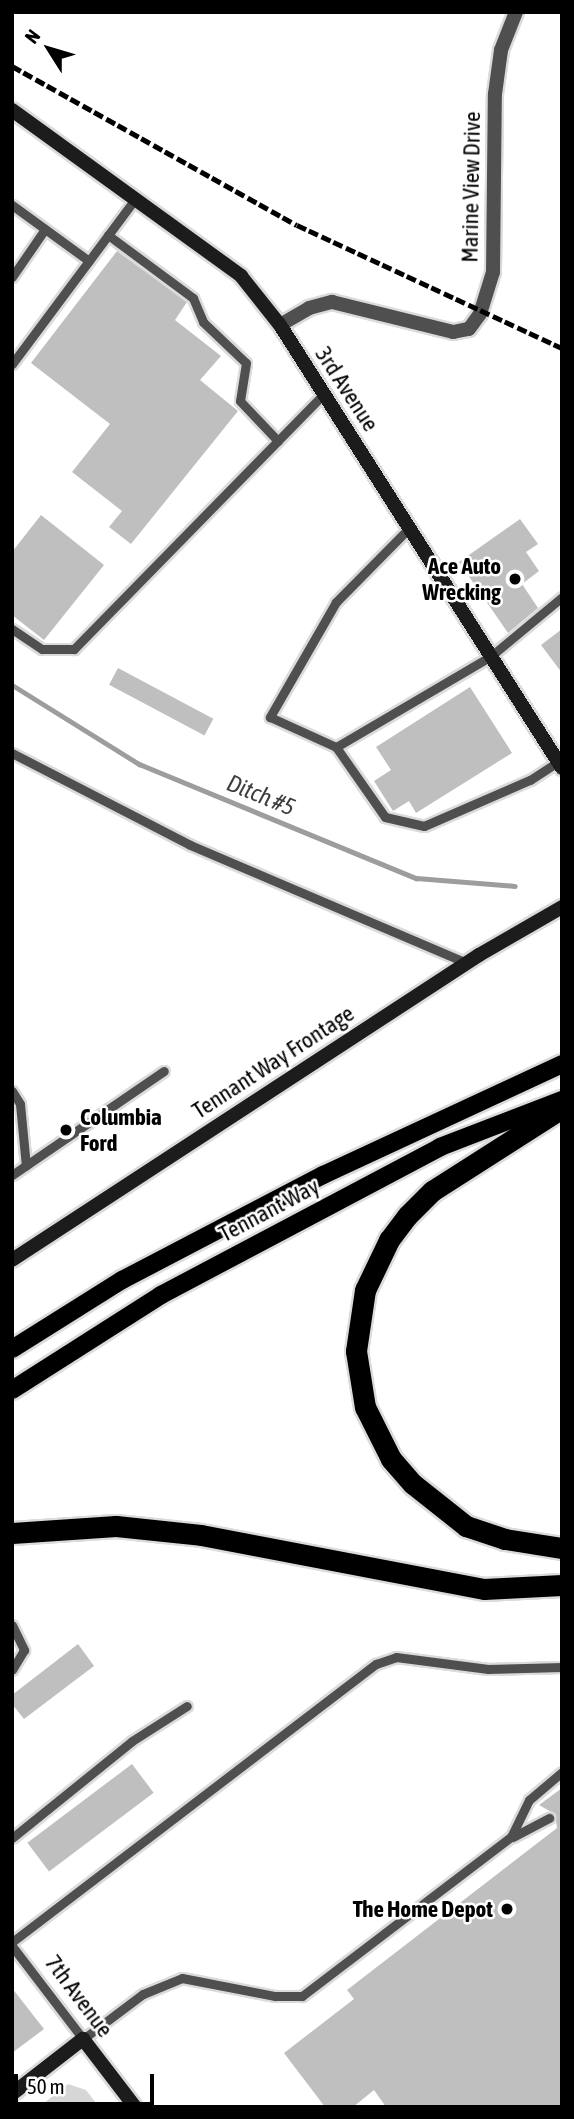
<!DOCTYPE html>
<html>
<head>
<meta charset="utf-8">
<style>
	body { margin:0 }
	#map { position:relative; width:574px; height:2119px; overflow:hidden; background:#fff; font-family:"Asap Condensed",sans-serif }
	div>[style] { position:absolute }
	[style*='--x'] { left:calc(var(--x)*1px); top:calc(var(--y)*1px); width:calc(var(--w)*1px); rotate:calc(var(--a)*1deg) }
	.green>* { inset:0; background:#d6d6d6 }
	.stream>* { height:5px; margin:-2.5px; padding:0 2.5px; transform-origin:2.5px; border-radius:2.5px; background:#9d9d9d }
	.building>* { inset:0; background:#bfbfbf; transform-origin:0 0 }
	.roads { filter:drop-shadow(2px 0 #dbdbdb) drop-shadow(-2px 0 #dbdbdb) drop-shadow(0 2px #dbdbdb) drop-shadow(0 -2px #dbdbdb) }
	.lane>* { height:9px; margin:-4.5px; padding:0 4.5px; transform-origin:4.5px; border-radius:4.5px; background:#4f4f4f }
	.street>* { height:14px; margin:-7px; padding:0 7px; transform-origin:7px; border-radius:7px; background:#4f4f4f }
	.secondary>* { height:14px; margin:-7px; padding:0 7px; transform-origin:7px; border-radius:7px; background:#1c1c1c }
	.primary>* { height:18px; margin:-9px; padding:0 9px; transform-origin:9px; border-radius:9px; background:#000 }
	.highway>* { height:21px; margin:-10.5px; padding:0 10.5px; transform-origin:10.5px; border-radius:10.5px; background:#000 }
	.rail>* { height:5px; margin-top:-2.5px; transform-origin:0; background:repeating-linear-gradient(90deg,#000 0 10px,transparent 0 13.5px) }
	.dots>* { width:19px; height:19px; translate:-50% -50%; box-sizing:border-box; border:4px solid #fff; border-radius:50% }
	span { translate:-50% -50%; white-space:nowrap; text-align:center; line-height:1.15; -webkit-text-stroke:5px #fff; paint-order:stroke }
	.street-label { font-size:23px; color:#000 }
	.poi-label { font-size:23px; color:#000; font-weight:700 }
	.right { translate:-100% -50%; text-align:right }
	.left { translate:0 -50%; text-align:left }
	.water-label { font-size:24px; color:#3e3e3e; font-style:italic }
	.frame { position:absolute; inset:0; border:14px solid #000; pointer-events:none }
	.north { position:absolute; left:14px; top:14px; width:70px; height:70px; -webkit-text-stroke:5px #fff; paint-order:stroke; rotate:307deg; font-size:19px; font-weight:700; line-height:28px; text-align:center; color:#000 }
	.north::after { content:''; display:block; margin:auto; width:24px; height:32px; background:#000; clip-path:polygon(50% 0,100% 100%,50% 72%,0 100%) }
	.scale { position:absolute; left:14px; top:2074px; width:140px; height:32px; box-sizing:border-box; border:4px solid #000; border-top:0; padding-left:9px; font-size:21px; line-height:24px; white-space:nowrap; color:#000; -webkit-text-stroke:5px #fff; paint-order:stroke }
</style>
</head>
<body>
<div id="map">
	<div class="green">
		<div style="clip-path:polygon(68px 2084px,86px 2090px,99px 2107px,39px 2107px)"></div>
	</div>
	<div class="stream">
		<div style="--x:12;--y:685;--w:150;--a:31.9"></div>
		<div style="--x:139;--y:764;--w:300;--a:22.4"></div>
		<div style="--x:416;--y:878;--w:99;--a:4.6"></div>
	</div>
	<div class="building">
		<div style="clip-path:polygon(117px 251px,187px 302px,175px 320px,221px 356px,200px 380px,238px 411px,131px 544px,109px 527px,122px 511px,72px 472px,110px 424px,31px 363px)"></div>
		<div style="clip-path:polygon(41px 515px,104px 565px,44px 640px,12px 615px,12px 552px)"></div>
		<div style="clip-path:polygon(520px 519px,538px 544px,526px 552px,539px 571px,522px 584px,538px 608px,508px 633px,459px 562px)"></div>
		<div style="clip-path:polygon(562px 629px,562px 673px,541px 645px)"></div>
		<div style="left:118px;top:668px;width:108px;height:19px;rotate:28deg"></div>
		<div style="clip-path:polygon(470px 687px,512px 753px,416px 813px,409px 801px,393px 811px,374px 781px,391px 770px,376px 747px)"></div>
		<div style="clip-path:polygon(78px 1644px,94px 1666px,24px 1719px,12px 1704px,12px 1695px)"></div>
		<div style="left:132px;top:1764px;width:36px;height:131px;rotate:53deg"></div>
		<div style="clip-path:polygon(562px 1788px,562px 2107px,386px 2107px,374px 2090px,353px 2107px,325px 2107px,284px 2053px,354px 1999px,347px 1990px,557px 1828px,555px 1814px,539px 1805px)"></div>
		<div style="clip-path:polygon(12px 1988px,44px 2029px,12px 2053px)"></div>
	</div>
	<div class="roads">
		<div class="lane">
			<div style="--x:12;--y:205;--w:95;--a:36"></div>
			<div style="--x:108;--y:235;--w:106;--a:36.5"></div>
			<div style="--x:193;--y:298;--w:26;--a:67"></div>
			<div style="--x:203;--y:322;--w:59;--a:43.6"></div>
			<div style="--x:246;--y:363;--w:38;--a:99"></div>
			<div style="--x:240;--y:401;--w:55;--a:46.5"></div>
			<div style="--x:12;--y:277;--w:58;--a:-55.5"></div>
			<div style="--x:12;--y:364;--w:206;--a:-53.3"></div>
			<div style="--x:409;--y:528;--w:104;--a:134.6"></div>
			<div style="--x:336;--y:602;--w:133;--a:119.9"></div>
			<div style="--x:270;--y:717;--w:72;--a:24.4"></div>
			<div style="--x:336;--y:747;--w:85;--a:55"></div>
			<div style="--x:385;--y:817;--w:40;--a:13"></div>
			<div style="--x:424;--y:826;--w:116;--a:-23.5"></div>
			<div style="--x:530;--y:780;--w:33;--a:-33"></div>
			<div style="--x:12;--y:629;--w:36;--a:34"></div>
			<div style="--x:42;--y:649;--w:32;--a:0"></div>
			<div style="--x:74;--y:649;--w:357;--a:-45.6"></div>
			<div style="--x:336;--y:747;--w:180;--a:-30.4"></div>
			<div style="--x:491;--y:656;--w:92;--a:-39.7"></div>
			<div style="--x:12;--y:753;--w:200;--a:27.3"></div>
			<div style="--x:190;--y:845;--w:300;--a:23.1"></div>
			<div style="--x:12;--y:1091;--w:15;--a:58"></div>
			<div style="--x:20;--y:1104;--w:62;--a:84.5"></div>
			<div style="--x:12;--y:1175;--w:184;--a:-34.4"></div>
			<div style="--x:12;--y:1625;--w:28;--a:64"></div>
			<div style="--x:24;--y:1650;--w:23;--a:121"></div>
			<div style="--x:513;--y:1837;--w:41;--a:-27.8"></div>
			<div style="--x:12;--y:1838;--w:154;--a:-38.9"></div>
			<div style="--x:132;--y:1741;--w:65;--a:-32.5"></div>
			<div style="--x:12;--y:1942;--w:458;--a:-37.4"></div>
			<div style="--x:376;--y:1664;--w:21;--a:-19"></div>
			<div style="--x:396;--y:1657;--w:93;--a:7.4"></div>
			<div style="--x:488;--y:1669;--w:74;--a:-1.5"></div>
			<div style="--x:12;--y:1946;--w:117;--a:52.6"></div>
			<div style="--x:83;--y:2039;--w:75;--a:-36.9"></div>
			<div style="--x:143;--y:1994;--w:42;--a:-22.3"></div>
			<div style="--x:182;--y:1978;--w:95;--a:11"></div>
			<div style="--x:275;--y:1996;--w:27;--a:0"></div>
			<div style="--x:302;--y:1996;--w:263;--a:-37.3"></div>
			<div style="--x:511;--y:1837;--w:41;--a:-64.1"></div>
			<div style="--x:529;--y:1800;--w:43;--a:-40.3"></div>
		</div>
		<div class="street">
			<div style="--x:280;--y:325;--w:34;--a:-30"></div>
			<div style="--x:309;--y:308;--w:24;--a:-15"></div>
			<div style="--x:332;--y:302;--w:125;--a:13.9"></div>
			<div style="--x:453;--y:332;--w:16;--a:-11"></div>
			<div style="--x:469;--y:329;--w:19;--a:-54"></div>
			<div style="--x:480;--y:314;--w:44;--a:-72.8"></div>
			<div style="--x:493;--y:272;--w:178;--a:-89.4"></div>
			<div style="--x:495;--y:94;--w:44;--a:-82.2"></div>
			<div style="--x:501;--y:50;--w:41;--a:-68.5"></div>
		</div>
		<div class="secondary">
			<div style="--x:12;--y:110;--w:283;--a:35.9"></div>
			<div style="--x:241;--y:276;--w:63;--a:51.5"></div>
			<div style="--x:280;--y:325;--w:525;--a:57.52"></div>
			<div style="--x:12;--y:1260;--w:558;--a:-33.15"></div>
			<div style="--x:479;--y:955;--w:96;--a:-30"></div>
			<div style="--x:12;--y:2094;--w:90;--a:-37.8"></div>
			<div style="--x:83;--y:2039;--w:86;--a:52.6"></div>
		</div>
		<div class="primary">
			<div style="--x:12;--y:1349;--w:130;--a:-32.1"></div>
			<div style="--x:122;--y:1280;--w:227;--a:-27.6"></div>
			<div style="--x:323;--y:1175;--w:264;--a:-24.9"></div>
			<div style="--x:12;--y:1390;--w:177;--a:-32.5"></div>
			<div style="--x:161;--y:1295;--w:316;--a:-27.9"></div>
			<div style="--x:440;--y:1147;--w:131;--a:-21.1"></div>
		</div>
		<div class="highway">
			<div style="--x:562;--y:1108;--w:154;--a:147.4"></div>
			<div style="--x:432;--y:1191;--w:35;--a:135"></div>
			<div style="--x:407;--y:1216;--w:30;--a:127"></div>
			<div style="--x:389;--y:1240;--w:55;--a:115.6"></div>
			<div style="--x:365;--y:1290;--w:62;--a:98.4"></div>
			<div style="--x:356;--y:1351;--w:57;--a:80.9"></div>
			<div style="--x:365;--y:1407;--w:58;--a:63.4"></div>
			<div style="--x:391;--y:1459;--w:33;--a:49"></div>
			<div style="--x:413;--y:1484;--w:68;--a:38.4"></div>
			<div style="--x:466;--y:1526;--w:41;--a:18.4"></div>
			<div style="--x:505;--y:1539;--w:58;--a:9"></div>
			<div style="--x:12;--y:1533;--w:104;--a:-3.9"></div>
			<div style="--x:116;--y:1526;--w:85;--a:6"></div>
			<div style="--x:201;--y:1535;--w:288;--a:10.8"></div>
			<div style="--x:484;--y:1589;--w:78;--a:-2.9"></div>
		</div>
	</div>
	<div class="rail">
		<div style="--x:12;--y:66;--w:326;--a:29.2"></div>
		<div style="--x:297;--y:225;--w:292;--a:24.9"></div>
	</div>
	<div class="dots">
		<div style="left:515px;top:579px;background:#000"></div>
		<div style="left:66px;top:1130px;background:#000"></div>
		<div style="left:507px;top:1909px;background:#000"></div>
	</div>
	<div class="street-label">
		<span style="left:471px;top:187px;rotate:-89deg">Marine View Drive</span>
		<span style="left:347px;top:389px;rotate:57deg">3rd Avenue</span>
		<span style="left:273px;top:1062px;rotate:-33deg">Tennant Way Frontage</span>
		<span style="left:269px;top:1210px;rotate:-28deg">Tennant Way</span>
		<span style="left:79px;top:1996px;rotate:53deg">7th Avenue</span>
	</div>
	<div class="poi-label">
		<span class="right" style="left:501px;top:579px">Ace Auto<br>Wrecking</span>
		<span class="left" style="left:80px;top:1130px">Columbia<br>Ford</span>
		<span class="right" style="left:493px;top:1909px">The Home Depot</span>
	</div>
	<div class="water-label">
		<span style="left:261px;top:795px;rotate:22deg">Ditch #5</span>
	</div>
	<div class="frame"></div>
	<div class="north">N</div>
	<div class="scale">50 m</div>
</div>
</body>
</html>
